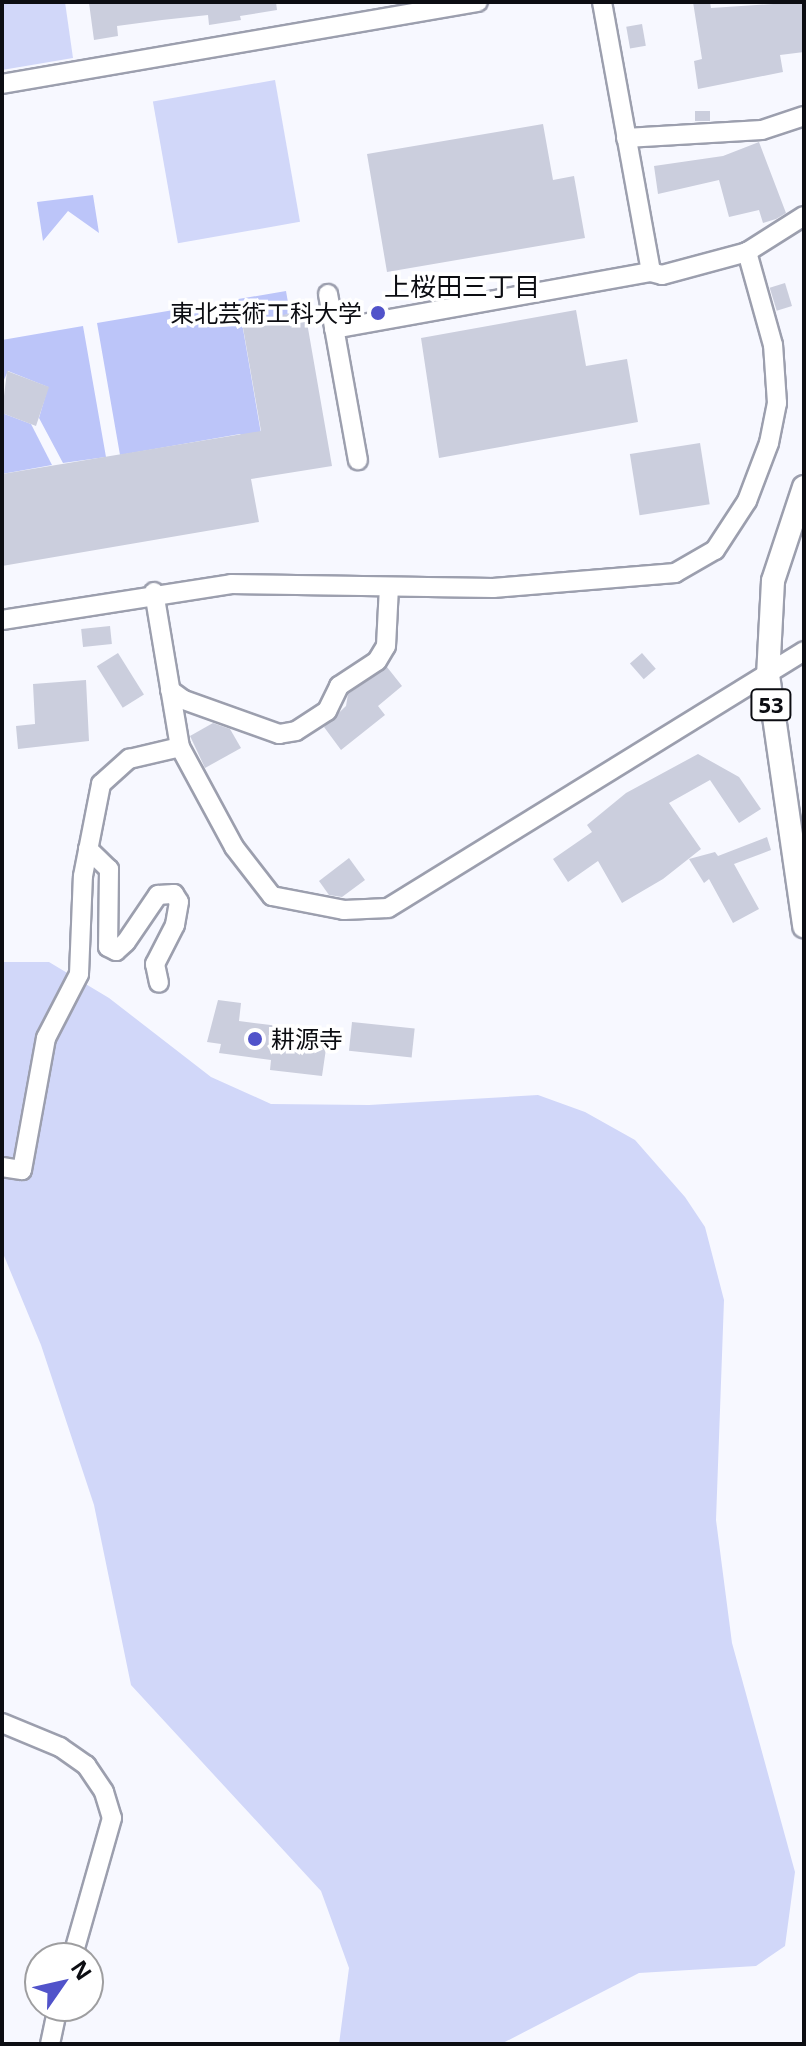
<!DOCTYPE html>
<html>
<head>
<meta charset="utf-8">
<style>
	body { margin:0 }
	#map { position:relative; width:806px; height:2046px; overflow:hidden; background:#f7f8ff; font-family:"Noto Sans","Noto Sans JP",sans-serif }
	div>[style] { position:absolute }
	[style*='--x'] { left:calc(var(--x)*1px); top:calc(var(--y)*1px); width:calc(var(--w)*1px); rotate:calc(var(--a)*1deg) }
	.green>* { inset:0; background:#d1d7f9; transform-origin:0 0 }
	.water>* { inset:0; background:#bcc5f9 }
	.building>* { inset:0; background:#cbcedd; transform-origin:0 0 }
	.roads { filter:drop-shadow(2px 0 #9c9fae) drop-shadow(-2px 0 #9c9fae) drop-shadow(0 2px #9c9fae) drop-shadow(0 -2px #9c9fae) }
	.minor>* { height:18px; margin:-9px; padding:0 9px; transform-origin:9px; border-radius:9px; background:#fff }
	.major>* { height:22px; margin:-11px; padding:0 11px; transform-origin:11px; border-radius:11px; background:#fff }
	.dots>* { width:22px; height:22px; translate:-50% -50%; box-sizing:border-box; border:4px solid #fff; border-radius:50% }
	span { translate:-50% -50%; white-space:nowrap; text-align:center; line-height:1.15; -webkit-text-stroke:7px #fff; paint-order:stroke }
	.shield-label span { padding:2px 6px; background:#fff; border:2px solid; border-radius:6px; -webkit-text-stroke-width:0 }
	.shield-label { font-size:22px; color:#0c0d12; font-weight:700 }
	.poi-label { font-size:24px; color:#0c0d12 }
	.right { translate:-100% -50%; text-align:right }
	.left { translate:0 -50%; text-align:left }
	.neighbourhood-label { font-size:26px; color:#0c0d12 }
	.frame { position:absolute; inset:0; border:4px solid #0c0d12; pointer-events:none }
	.north { position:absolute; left:24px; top:1942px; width:80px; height:80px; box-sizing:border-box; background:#fff; border:2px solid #9e9ea0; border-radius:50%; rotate:56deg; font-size:22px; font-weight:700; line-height:32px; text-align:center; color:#0c0d12 }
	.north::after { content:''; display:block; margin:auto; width:28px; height:36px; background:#5153ca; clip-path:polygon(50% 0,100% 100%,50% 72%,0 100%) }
</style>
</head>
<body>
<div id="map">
	<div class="green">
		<div style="clip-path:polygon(2px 2px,65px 2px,73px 58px,2px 70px)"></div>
		<div style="left:275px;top:80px;width:144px;height:124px;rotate:80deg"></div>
		<div style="clip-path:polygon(2px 962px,49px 962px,109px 998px,211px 1077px,271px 1104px,369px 1105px,538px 1095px,585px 1112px,635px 1140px,685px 1197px,705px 1227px,724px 1300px,716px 1520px,732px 1643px,795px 1872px,785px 1946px,756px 1966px,639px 1973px,501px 2044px,339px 2044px,349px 1968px,321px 1891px,131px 1685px,94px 1505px,41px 1345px,2px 1251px)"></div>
	</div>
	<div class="water">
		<div style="clip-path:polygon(93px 195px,99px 233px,68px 211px,43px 241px,37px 202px)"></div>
		<div style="clip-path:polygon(286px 291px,290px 314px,242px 323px,265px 457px,240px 434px,120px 455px,97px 323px)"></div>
		<div style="clip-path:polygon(83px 326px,106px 457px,63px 463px,39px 418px,48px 387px,8px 371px,2px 384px,2px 340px)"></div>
		<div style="clip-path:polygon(2px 413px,31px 424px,52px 465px,2px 474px)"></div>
	</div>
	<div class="building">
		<div style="clip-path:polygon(276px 2px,277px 10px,240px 16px,241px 20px,209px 25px,208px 15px,162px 20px,117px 26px,118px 36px,94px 40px,89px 3px)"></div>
		<div style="clip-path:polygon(693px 2px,710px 2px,711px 8px,804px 2px,804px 52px,780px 55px,783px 72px,698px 89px,694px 61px,702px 59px)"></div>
		<div style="left:642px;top:24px;width:22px;height:16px;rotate:80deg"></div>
		<div style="left:710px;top:111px;width:10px;height:15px;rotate:90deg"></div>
		<div style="clip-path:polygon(543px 124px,553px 180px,574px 176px,585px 238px,387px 272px,367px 154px)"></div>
		<div style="clip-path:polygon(759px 142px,786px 213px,776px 219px,763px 223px,759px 210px,729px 217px,719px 180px,658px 194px,654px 166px,723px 156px)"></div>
		<div style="left:785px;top:283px;width:24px;height:16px;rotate:73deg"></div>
		<div style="clip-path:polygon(576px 310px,586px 366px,627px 359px,638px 422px,439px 458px,421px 338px)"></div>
		<div style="clip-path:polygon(305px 311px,332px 466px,251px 479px,259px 522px,2px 566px,2px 474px,261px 431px,242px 322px)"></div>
		<div style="clip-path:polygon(7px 371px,49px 387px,36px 426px,2px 413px)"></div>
		<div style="left:700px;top:443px;width:62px;height:71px;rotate:81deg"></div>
		<div style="left:110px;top:626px;width:18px;height:29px;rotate:84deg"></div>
		<div style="left:118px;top:653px;width:49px;height:25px;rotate:58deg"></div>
		<div style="left:642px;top:653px;width:21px;height:16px;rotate:49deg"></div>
		<div style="clip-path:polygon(387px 667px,402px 686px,378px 706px,385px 715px,341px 750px,324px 727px,346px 706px,348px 694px)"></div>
		<div style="clip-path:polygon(86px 680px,89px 741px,18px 749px,16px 726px,35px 724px,33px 684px)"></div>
		<div style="clip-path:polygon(213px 723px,230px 729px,241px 748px,205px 768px,190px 736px)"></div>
		<div style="clip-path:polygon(698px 754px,739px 777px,761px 809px,739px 823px,710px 780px,669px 803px,701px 849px,663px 879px,622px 903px,598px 861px,568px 882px,553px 859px,592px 832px,587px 825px,626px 793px)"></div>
		<div style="clip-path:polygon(767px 837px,771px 850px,734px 864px,759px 909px,733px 923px,709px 879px,704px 883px,689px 859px,715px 852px,718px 856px)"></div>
		<div style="clip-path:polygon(349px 858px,365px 880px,342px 897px,329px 895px,319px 881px)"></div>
		<div style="clip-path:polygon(218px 1000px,241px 1003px,239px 1021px,279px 1026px,277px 1036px,327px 1042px,322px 1076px,270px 1070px,271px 1060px,219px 1053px,221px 1044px,207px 1042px)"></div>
		<div style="left:352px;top:1022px;width:63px;height:29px;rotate:6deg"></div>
	</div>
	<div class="roads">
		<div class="minor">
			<div style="--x:602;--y:2;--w:274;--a:79.7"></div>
			<div style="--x:2;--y:84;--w:483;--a:-9.8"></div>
			<div style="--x:626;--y:138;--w:136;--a:-3.4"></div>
			<div style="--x:762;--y:130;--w:44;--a:-18.4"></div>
			<div style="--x:328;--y:294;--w:169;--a:79.8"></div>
			<div style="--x:334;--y:329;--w:322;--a:-10.2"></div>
			<div style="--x:651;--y:272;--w:11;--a:15"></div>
			<div style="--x:662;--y:275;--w:88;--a:-15.1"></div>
			<div style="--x:747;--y:252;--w:67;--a:-32.3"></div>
			<div style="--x:154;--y:592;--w:157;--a:80.5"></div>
			<div style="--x:180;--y:747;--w:114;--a:61.6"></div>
			<div style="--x:234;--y:847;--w:62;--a:52.2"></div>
			<div style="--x:272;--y:896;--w:73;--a:11"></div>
			<div style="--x:344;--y:910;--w:44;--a:-2.6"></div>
			<div style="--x:388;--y:908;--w:489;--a:-31.7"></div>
			<div style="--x:2;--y:620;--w:232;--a:-8.9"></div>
			<div style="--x:231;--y:584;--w:262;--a:0.9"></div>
			<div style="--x:493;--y:588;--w:183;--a:-4.7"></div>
			<div style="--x:675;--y:573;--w:46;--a:-29.9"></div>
			<div style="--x:715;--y:550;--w:59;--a:-56.9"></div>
			<div style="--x:747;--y:501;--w:62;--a:-69.2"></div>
			<div style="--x:769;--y:443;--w:41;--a:-78.7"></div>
			<div style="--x:777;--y:403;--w:58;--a:-93.9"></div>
			<div style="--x:773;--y:345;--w:97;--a:-105.6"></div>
			<div style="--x:170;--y:690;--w:17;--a:36"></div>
			<div style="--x:184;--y:700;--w:101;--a:19.7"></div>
			<div style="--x:279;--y:734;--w:17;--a:-10"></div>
			<div style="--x:296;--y:731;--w:37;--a:-33"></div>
			<div style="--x:327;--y:711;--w:28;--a:-64"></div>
			<div style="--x:339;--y:686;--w:45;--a:-33.3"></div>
			<div style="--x:377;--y:661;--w:17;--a:-59"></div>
			<div style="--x:386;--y:646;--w:59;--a:-87.1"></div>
			<div style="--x:88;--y:849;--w:29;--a:44"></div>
			<div style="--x:109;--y:869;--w:78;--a:90.7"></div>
			<div style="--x:108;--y:947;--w:9;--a:27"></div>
			<div style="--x:116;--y:951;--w:13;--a:-42"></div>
			<div style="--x:126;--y:942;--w:57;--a:-55.8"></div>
			<div style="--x:158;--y:895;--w:16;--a:-4"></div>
			<div style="--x:174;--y:894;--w:9;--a:58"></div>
			<div style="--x:179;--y:902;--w:23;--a:100"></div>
			<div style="--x:175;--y:925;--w:44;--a:117.1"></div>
			<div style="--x:155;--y:964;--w:19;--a:78"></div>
			<div style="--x:2;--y:1167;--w:20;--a:9"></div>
			<div style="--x:22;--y:1170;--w:134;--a:-79.7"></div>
			<div style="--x:46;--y:1038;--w:72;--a:-62.7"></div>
			<div style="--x:79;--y:974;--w:98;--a:-87.7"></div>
			<div style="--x:83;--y:876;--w:94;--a:-78.9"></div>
			<div style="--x:101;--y:784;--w:38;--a:-42"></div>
			<div style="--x:129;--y:759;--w:52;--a:-13.2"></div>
			<div style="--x:2;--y:1723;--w:63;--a:22.5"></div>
			<div style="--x:60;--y:1747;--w:32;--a:35"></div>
			<div style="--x:86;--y:1765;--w:32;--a:56"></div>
			<div style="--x:104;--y:1792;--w:27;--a:73"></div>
			<div style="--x:112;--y:1818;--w:146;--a:105.9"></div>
			<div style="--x:50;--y:2044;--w:39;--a:-78"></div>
		</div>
		<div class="major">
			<div style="--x:804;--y:487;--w:99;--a:108.3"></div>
			<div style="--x:773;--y:581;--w:94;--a:93"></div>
			<div style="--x:768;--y:675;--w:254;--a:81.8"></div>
		</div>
	</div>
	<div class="dots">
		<div style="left:378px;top:313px;background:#5153ca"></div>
		<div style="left:255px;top:1039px;background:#5153ca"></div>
	</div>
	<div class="shield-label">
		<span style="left:771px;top:705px">53</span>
	</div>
	<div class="poi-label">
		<span class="right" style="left:362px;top:313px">東北芸術工科大学</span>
		<span class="left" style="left:271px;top:1039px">耕源寺</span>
	</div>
	<div class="neighbourhood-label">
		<span style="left:462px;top:287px">上桜田三丁目</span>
	</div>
	<div class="frame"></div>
	<div class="north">N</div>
</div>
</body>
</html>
